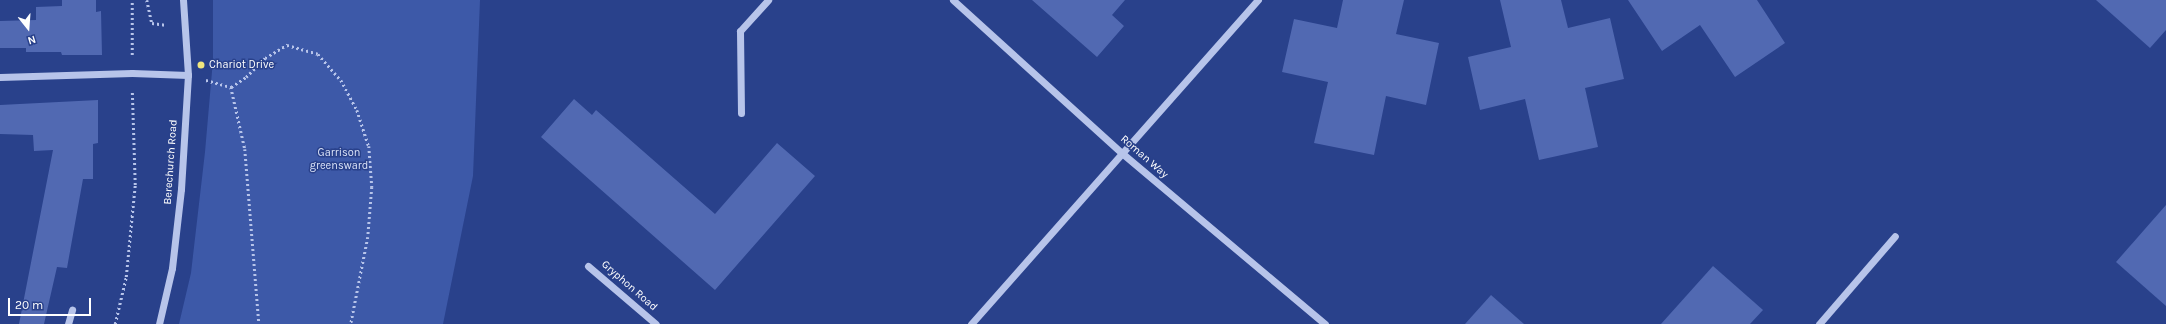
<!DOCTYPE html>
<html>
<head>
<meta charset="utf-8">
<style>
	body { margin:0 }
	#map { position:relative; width:2166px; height:324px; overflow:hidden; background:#29418b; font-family:Karla,sans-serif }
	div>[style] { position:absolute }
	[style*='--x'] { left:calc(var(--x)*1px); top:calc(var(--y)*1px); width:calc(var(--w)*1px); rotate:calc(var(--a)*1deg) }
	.green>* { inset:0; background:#3d59a8 }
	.building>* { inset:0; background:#5169b2 }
	.path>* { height:2.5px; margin-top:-1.25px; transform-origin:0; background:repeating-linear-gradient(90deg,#b7c4ea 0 2px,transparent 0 5px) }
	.minor>* { height:7px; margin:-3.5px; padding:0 3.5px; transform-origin:3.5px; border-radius:3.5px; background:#b7c4ea }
	.dots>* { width:11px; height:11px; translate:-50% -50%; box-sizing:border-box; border:2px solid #29418b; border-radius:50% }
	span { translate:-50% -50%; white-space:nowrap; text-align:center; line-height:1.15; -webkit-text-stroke:3px #29418b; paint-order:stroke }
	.poi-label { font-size:11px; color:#fff }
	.left { translate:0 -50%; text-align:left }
	.park-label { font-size:11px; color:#dbe3f8 }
	.street-label { font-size:11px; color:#fff }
	.north { position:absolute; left:8px; top:8px; width:40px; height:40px; -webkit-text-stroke:3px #29418b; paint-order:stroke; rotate:163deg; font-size:11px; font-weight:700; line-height:16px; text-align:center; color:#fff }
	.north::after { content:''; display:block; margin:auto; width:14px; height:18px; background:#fff; clip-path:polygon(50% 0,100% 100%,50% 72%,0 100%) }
	.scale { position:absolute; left:8px; top:298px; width:83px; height:18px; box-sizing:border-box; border:2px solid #fff; border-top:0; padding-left:5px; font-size:12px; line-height:14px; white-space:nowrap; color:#fff; -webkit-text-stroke:3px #29418b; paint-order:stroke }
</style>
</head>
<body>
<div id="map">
	<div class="green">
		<div style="clip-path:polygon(213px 0,480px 0,473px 176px,443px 324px,179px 324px,191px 273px,205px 152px,213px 60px)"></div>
	</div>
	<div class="building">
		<div style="clip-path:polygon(62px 0,96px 0,96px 12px,101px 11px,102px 55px,62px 55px,61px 52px,26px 52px,26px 48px,0 48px,0 21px,36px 20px,36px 7px,62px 6px)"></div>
		<div style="clip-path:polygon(1032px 0,1125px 0,1112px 15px,1124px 26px,1097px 57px)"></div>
		<div style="clip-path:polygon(1343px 0,1404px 0,1396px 34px,1439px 43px,1426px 105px,1386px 96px,1374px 155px,1314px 143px,1328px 82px,1282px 72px,1294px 19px,1337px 28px)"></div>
		<div style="clip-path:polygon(1500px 0,1561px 0,1568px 28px,1610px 18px,1624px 79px,1585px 88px,1598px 147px,1539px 160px,1525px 99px,1480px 110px,1468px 57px,1511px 47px)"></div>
		<div style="clip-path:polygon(1628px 0,1757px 0,1785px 43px,1735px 77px,1700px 25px,1662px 51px)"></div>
		<div style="clip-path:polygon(2096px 0,2166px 0,2166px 30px,2150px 48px)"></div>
		<div style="clip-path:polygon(574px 99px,592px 115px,596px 110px,715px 214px,777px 143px,815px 176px,715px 290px,541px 137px)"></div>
		<div style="clip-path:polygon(98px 100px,98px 143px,93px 144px,93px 179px,83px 179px,67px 268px,57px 267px,44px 324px,19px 324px,53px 150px,34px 151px,33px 135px,0 134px,0 105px)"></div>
		<div style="clip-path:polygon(2166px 205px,2166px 306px,2116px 262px)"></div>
		<div style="clip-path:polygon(1713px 266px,1763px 310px,1750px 324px,1661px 324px)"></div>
		<div style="clip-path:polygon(1491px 295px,1524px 324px,1465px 324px)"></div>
	</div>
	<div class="path">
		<div style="--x:147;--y:0;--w:24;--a:78"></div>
		<div style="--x:152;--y:23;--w:15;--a:8"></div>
		<div style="--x:132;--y:55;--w:55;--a:-90"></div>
		<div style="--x:206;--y:80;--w:26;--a:16"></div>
		<div style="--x:231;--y:87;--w:64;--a:77.3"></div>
		<div style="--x:245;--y:149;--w:176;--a:85.4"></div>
		<div style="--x:231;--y:87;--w:18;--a:-34"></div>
		<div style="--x:246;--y:77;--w:27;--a:-45"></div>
		<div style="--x:265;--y:58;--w:26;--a:-31"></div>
		<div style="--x:287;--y:45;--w:32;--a:16"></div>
		<div style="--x:318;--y:54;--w:35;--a:49"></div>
		<div style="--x:341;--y:80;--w:34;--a:62"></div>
		<div style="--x:357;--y:110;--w:38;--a:72"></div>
		<div style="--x:369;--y:146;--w:41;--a:85.8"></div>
		<div style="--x:372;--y:187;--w:50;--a:94.6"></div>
		<div style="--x:368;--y:237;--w:89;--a:101.1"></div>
		<div style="--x:115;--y:324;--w:48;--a:-76.8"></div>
		<div style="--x:126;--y:277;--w:92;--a:-84.4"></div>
		<div style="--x:135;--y:185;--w:95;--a:-91.8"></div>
	</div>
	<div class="minor">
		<div style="--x:953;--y:0;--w:229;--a:42.2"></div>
		<div style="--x:1123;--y:154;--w:264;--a:40.1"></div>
		<div style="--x:0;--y:77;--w:132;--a:-1.7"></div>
		<div style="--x:132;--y:73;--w:56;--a:2"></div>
		<div style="--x:741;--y:113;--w:82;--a:-90.7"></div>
		<div style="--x:740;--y:31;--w:42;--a:-47.9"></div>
		<div style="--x:588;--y:266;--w:89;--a:40.5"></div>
		<div style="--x:68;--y:324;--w:15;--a:-74"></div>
		<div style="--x:159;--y:324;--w:57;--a:-76.9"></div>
		<div style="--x:172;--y:268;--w:80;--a:-83.5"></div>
		<div style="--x:181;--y:189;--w:114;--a:-86.5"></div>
		<div style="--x:188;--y:75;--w:75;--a:-93.8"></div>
		<div style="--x:971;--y:324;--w:433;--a:-48.5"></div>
		<div style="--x:1819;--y:324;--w:116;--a:-49.2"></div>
	</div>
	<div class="dots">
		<div style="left:201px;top:65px;background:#f1e67e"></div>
	</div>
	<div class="poi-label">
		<span class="left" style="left:209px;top:65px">Chariot Drive</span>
	</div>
	<div class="park-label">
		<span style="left:339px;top:160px">Garrison<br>greensward</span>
	</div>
	<div class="street-label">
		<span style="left:1144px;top:157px;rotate:41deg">Roman Way</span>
		<span style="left:171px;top:162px;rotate:-86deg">Berechurch Road</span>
		<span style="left:629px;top:286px;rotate:41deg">Gryphon Road</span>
	</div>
	<div class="north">N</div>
	<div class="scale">20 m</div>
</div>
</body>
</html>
